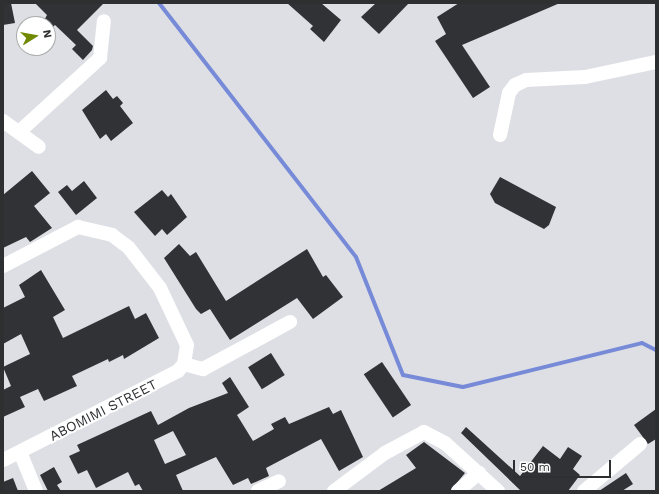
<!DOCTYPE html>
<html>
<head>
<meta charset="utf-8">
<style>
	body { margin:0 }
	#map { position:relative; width:659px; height:494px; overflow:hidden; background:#dedfe4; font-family:"Work Sans",sans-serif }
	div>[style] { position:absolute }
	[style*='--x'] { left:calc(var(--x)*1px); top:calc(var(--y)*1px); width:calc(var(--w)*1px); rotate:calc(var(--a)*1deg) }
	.stream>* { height:4px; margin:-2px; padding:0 2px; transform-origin:2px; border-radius:2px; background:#768ad8 }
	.building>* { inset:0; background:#313236; transform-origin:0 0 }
	.minor>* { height:14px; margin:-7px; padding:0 7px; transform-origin:7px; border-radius:7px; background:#fff }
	span { translate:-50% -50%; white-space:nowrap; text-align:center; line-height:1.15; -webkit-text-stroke:4px #fff; paint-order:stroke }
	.street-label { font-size:14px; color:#2e2f31 }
	.frame { position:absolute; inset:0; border:4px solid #2e2f31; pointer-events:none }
	.north { position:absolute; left:16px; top:16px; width:40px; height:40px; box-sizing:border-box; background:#fff; border:1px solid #abacad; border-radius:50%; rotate:79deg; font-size:11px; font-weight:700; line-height:16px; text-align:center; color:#2e2f31 }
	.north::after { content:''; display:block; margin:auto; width:14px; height:18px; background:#6f8900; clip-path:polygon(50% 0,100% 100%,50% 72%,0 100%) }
	.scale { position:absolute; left:513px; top:460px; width:98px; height:18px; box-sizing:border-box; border:2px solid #2e2f31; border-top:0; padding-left:5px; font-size:12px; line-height:14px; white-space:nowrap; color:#2e2f31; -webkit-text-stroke:3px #fff; paint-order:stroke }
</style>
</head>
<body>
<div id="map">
	<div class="stream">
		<div style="--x:159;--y:3;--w:321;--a:52.2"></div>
		<div style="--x:356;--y:257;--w:127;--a:68.3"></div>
		<div style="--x:403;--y:375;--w:61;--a:11.3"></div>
		<div style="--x:463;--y:387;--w:184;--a:-13.8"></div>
		<div style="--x:642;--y:343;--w:16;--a:27"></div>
	</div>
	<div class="building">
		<div style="clip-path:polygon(3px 3px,11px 3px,15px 23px,3px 25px)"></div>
		<div style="clip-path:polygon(35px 3px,104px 3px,77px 30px,93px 46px,92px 50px,83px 60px,72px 49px,76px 45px,55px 25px,48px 31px,48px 24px,42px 24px,47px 15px)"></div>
		<div style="clip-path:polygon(287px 3px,321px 3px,341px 20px,324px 42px,310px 29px,313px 26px)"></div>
		<div style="clip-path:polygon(376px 3px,409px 3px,379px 34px,361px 17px)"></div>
		<div style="clip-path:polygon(459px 3px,560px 3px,462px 45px,490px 87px,473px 98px,435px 41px,446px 34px,437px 17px)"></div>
		<div style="clip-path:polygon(106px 90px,113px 99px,117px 96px,123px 103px,120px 106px,133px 123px,111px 141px,106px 134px,100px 139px,82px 110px)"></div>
		<div style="clip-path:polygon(32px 171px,50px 193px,34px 206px,52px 228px,30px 242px,26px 237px,3px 248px,3px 195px)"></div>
		<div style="clip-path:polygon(500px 177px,556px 207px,549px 225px,544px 229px,495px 203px,490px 194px)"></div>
		<div style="clip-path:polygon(84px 181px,97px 198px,76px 215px,58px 192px,67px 185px,72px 191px)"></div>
		<div style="clip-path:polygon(162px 190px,168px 197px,171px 194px,187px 217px,167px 235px,162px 229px,155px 236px,134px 212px)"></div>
		<div style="clip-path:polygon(179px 244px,190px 256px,196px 252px,226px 301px,307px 249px,323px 277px,326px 275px,343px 297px,313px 319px,297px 298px,230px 340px,210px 309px,201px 314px,196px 309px,164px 258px)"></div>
		<div style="clip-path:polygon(41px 270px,65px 310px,53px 317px,63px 338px,129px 306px,135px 319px,146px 313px,159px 338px,124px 359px,123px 355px,109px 362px,108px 359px,72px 376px,77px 386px,44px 401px,38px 389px,20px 397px,25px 407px,3px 417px,3px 390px,11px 386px,3px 367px,30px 354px,21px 334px,3px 344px,3px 308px,25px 297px,19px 285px)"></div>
		<div style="left:271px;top:353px;width:26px;height:27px;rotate:58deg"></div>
		<div style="left:382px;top:362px;width:52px;height:22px;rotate:56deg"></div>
		<div style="clip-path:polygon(evenodd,230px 377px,249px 407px,237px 415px,253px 441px,274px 429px,271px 424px,285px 417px,289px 424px,329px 407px,333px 414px,341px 410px,363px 457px,339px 471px,321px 439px,266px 468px,269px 476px,251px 484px,248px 478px,233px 485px,216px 457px,176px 475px,183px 491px,143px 491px,139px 484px,135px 486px,128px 472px,96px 488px,87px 470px,78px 474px,69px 456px,80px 451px,77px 445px,151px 411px,158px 425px,189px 408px,228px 393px,222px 383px,230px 377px,173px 431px,186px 455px,165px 464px,154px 440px,173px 431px)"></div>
		<div style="clip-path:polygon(656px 409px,656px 439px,648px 444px,634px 425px)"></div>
		<div style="clip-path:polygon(466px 427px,520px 476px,543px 446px,560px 459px,568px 447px,582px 456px,573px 469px,580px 475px,568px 491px,521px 491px,461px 433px)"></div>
		<div style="clip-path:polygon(424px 442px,465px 473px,450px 491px,378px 491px,416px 468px,406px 455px)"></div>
		<div style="clip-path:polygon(54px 467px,62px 482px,57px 485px,61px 491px,48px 491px,40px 475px)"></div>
		<div style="clip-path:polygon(626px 473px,633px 484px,622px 491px,599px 491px)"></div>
		<div style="clip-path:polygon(13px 478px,18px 491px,3px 491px,3px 482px)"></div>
	</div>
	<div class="minor">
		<div style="--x:3;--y:121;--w:44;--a:35.8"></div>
		<div style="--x:19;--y:132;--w:110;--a:-42.4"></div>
		<div style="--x:100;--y:58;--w:37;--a:-84"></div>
		<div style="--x:500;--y:135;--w:43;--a:-77.9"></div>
		<div style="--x:509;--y:93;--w:10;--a:-53"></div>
		<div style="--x:515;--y:85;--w:12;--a:-24"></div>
		<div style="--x:526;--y:80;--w:59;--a:-2.9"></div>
		<div style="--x:585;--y:77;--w:73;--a:-11.9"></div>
		<div style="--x:3;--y:266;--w:85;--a:-27.5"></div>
		<div style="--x:78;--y:227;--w:35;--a:13"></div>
		<div style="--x:112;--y:235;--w:21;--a:37"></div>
		<div style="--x:129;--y:248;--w:51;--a:52.2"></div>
		<div style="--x:160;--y:288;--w:63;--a:64.7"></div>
		<div style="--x:187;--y:345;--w:19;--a:99"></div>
		<div style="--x:184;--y:364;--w:9;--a:131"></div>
		<div style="--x:178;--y:371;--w:196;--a:153"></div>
		<div style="--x:184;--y:364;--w:20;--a:15"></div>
		<div style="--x:203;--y:369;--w:99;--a:-28.4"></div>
		<div style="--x:20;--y:452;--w:42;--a:67.7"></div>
		<div style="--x:258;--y:491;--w:23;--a:-25"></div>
		<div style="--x:334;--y:491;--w:64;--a:-36.7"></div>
		<div style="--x:385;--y:453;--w:44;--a:-28.3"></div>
		<div style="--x:424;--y:432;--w:24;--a:28"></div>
		<div style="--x:445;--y:443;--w:72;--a:42.2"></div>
		<div style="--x:458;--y:491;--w:28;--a:-41"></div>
		<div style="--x:584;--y:491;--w:73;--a:-40"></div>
	</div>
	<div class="street-label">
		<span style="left:103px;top:410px;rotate:-27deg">ABOMIMI STREET</span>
	</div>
	<div class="frame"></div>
	<div class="north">N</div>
	<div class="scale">50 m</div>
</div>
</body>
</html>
